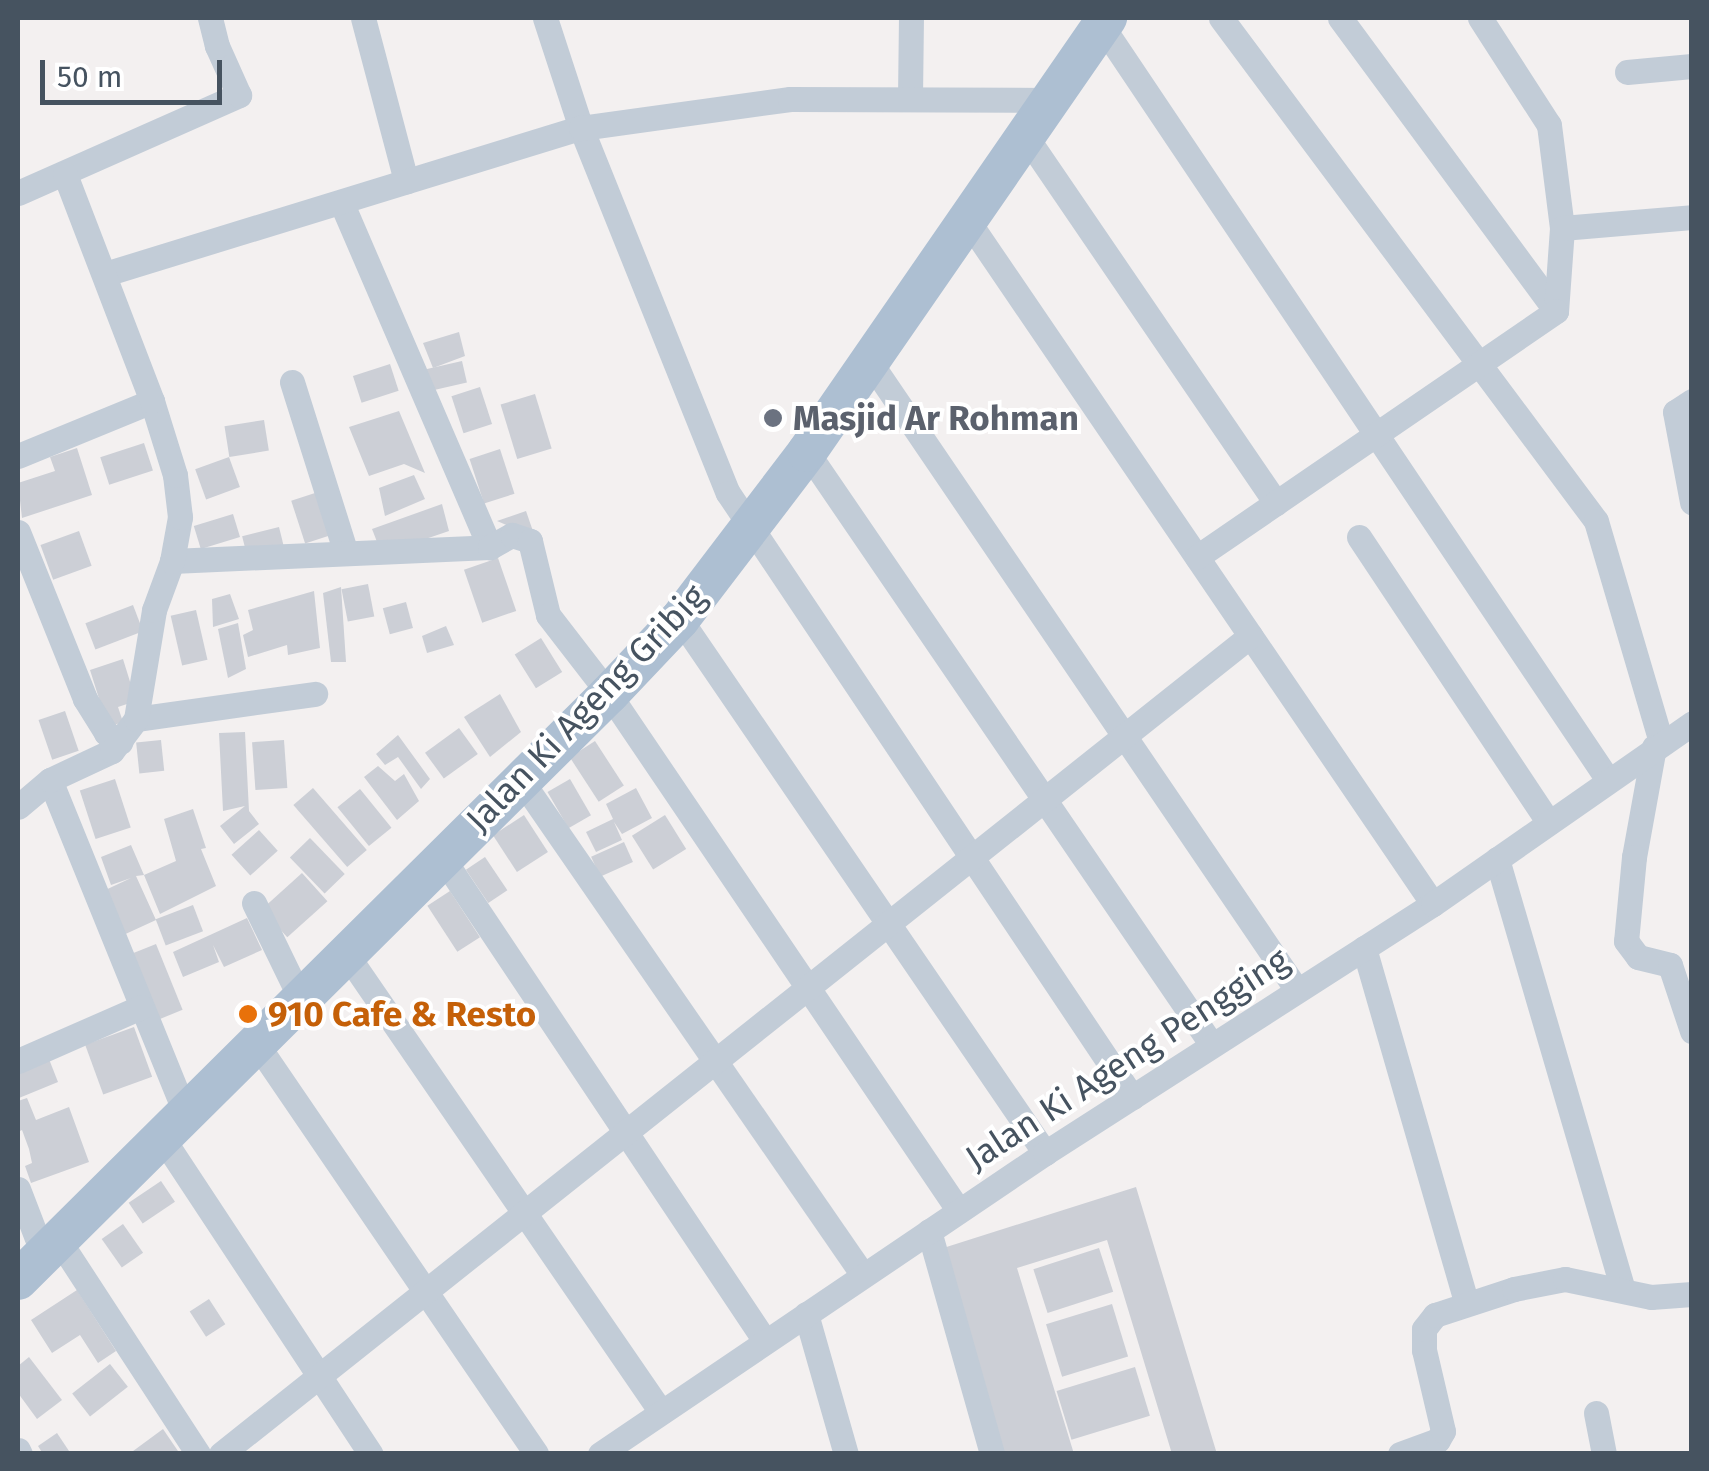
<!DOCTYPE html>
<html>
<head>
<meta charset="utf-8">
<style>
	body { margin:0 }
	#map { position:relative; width:1709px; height:1471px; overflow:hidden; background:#f3f0f0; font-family:"Fira Sans",sans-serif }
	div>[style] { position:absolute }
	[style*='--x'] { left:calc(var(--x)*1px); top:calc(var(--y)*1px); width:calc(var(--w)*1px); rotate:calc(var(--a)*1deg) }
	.building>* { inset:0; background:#cccfd6; transform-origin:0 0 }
	.street>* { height:25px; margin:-12.5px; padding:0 12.5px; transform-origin:12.5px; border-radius:12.5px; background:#c2ccd7 }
	.primary>* { height:40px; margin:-20px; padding:0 20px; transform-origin:20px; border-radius:20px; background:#adbfd2 }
	.dots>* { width:28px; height:28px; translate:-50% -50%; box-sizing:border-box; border:5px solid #fff; border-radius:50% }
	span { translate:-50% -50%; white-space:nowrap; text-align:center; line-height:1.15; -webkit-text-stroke:8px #fff; paint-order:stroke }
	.worship-label { font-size:35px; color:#5b616d; font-weight:700 }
	.left { translate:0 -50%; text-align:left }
	.street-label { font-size:35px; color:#465360 }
	.food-label { font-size:35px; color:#c56008; font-weight:700 }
	.frame { position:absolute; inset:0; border:20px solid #465360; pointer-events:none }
	.scale { position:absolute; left:40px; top:60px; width:182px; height:45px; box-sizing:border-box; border:5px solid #465360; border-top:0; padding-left:12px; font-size:30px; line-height:35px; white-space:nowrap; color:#465360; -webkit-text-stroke:8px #fff; paint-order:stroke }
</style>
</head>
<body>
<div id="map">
	<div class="building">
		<div style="clip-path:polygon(459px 332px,465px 356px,433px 368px,423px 343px)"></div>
		<div style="left:462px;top:361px;width:22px;height:37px;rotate:77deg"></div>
		<div style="left:390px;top:364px;width:28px;height:39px;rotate:72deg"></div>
		<div style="left:480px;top:387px;width:39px;height:30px;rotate:72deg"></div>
		<div style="left:535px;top:394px;width:57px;height:36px;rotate:73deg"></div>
		<div style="clip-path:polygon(399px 411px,425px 473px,404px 464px,369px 476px,349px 427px)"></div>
		<div style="left:264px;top:420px;width:31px;height:40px;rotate:81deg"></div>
		<div style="left:144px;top:443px;width:29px;height:46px;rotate:72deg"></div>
		<div style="clip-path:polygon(77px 448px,92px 495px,22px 518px,18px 483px,55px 471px,50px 457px)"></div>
		<div style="left:500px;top:449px;width:47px;height:32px;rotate:72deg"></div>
		<div style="left:229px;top:457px;width:32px;height:36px;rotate:70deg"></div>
		<div style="clip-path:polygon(414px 475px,425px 499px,385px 516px,379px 488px)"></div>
		<div style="left:315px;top:493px;width:45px;height:25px;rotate:72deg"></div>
		<div style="clip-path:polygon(442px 504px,449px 531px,405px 546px,379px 547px,372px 529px)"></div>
		<div style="clip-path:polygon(526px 511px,535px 537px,497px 521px)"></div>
		<div style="left:233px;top:514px;width:24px;height:41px;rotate:73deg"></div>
		<div style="left:279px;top:527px;width:21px;height:38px;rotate:76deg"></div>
		<div style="left:79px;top:531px;width:37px;height:41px;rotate:70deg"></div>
		<div style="left:498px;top:558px;width:56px;height:36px;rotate:71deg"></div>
		<div style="left:368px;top:584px;width:33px;height:27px;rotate:79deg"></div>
		<div style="clip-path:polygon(341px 587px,346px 662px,331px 662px,323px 593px)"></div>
		<div style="clip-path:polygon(314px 591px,320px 648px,288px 655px,287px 645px,248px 657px,243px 635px,253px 630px,248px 610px)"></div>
		<div style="clip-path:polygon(230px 594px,239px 619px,213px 627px,212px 599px)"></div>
		<div style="left:406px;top:602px;width:27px;height:24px;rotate:75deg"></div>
		<div style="left:133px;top:605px;width:28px;height:51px;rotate:69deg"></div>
		<div style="left:196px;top:610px;width:51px;height:26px;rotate:77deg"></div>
		<div style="clip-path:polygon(238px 623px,246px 669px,228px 678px,218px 629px)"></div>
		<div style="clip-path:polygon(446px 626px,454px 645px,427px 653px,422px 636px)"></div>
		<div style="left:541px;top:638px;width:40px;height:31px;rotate:58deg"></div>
		<div style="clip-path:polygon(123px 659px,136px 701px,118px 707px,123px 722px,108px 727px,90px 670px)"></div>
		<div style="clip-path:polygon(500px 694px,521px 732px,490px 757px,464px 717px)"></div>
		<div style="left:65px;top:711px;width:42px;height:28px;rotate:71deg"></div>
		<div style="left:459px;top:728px;width:32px;height:42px;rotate:54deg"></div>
		<div style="clip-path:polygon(245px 732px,249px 811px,259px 824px,234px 844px,220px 826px,245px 806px,223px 811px,219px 733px)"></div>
		<div style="clip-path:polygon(398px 735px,430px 779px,421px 789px,398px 757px,385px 765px,376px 754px)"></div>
		<div style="left:161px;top:740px;width:31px;height:25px;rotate:84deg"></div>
		<div style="left:284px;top:740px;width:48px;height:32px;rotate:86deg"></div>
		<div style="left:595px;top:741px;width:53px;height:30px;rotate:57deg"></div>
		<div style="clip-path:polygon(378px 766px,395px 781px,404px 774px,419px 801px,397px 820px,364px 777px)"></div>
		<div style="left:115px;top:779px;width:51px;height:37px;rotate:72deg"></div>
		<div style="left:570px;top:779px;width:42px;height:26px;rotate:60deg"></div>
		<div style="left:313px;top:788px;width:82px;height:26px;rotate:49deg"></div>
		<div style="clip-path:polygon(636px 788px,652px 818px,622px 834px,614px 822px,622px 840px,596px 852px,586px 832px,613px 819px,606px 804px)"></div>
		<div style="left:360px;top:789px;width:50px;height:29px;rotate:51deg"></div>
		<div style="clip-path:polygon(193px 809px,206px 848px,201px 849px,216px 886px,160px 914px,144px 875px,136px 876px,156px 920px,119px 937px,99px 893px,131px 878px,111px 885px,101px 857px,131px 845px,144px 875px,176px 861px,164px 819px)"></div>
		<div style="left:524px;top:815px;width:44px;height:37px;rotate:57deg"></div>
		<div style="left:665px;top:815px;width:40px;height:39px;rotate:58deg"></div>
		<div style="left:259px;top:830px;width:28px;height:37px;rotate:48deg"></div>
		<div style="left:310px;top:838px;width:50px;height:28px;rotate:46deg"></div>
		<div style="left:624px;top:842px;width:22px;height:36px;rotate:66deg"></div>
		<div style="left:485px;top:857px;width:40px;height:23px;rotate:56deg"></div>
		<div style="left:302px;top:873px;width:38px;height:54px;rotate:48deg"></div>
		<div style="left:450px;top:891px;width:55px;height:27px;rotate:57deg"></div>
		<div style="left:193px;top:905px;width:28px;height:40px;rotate:69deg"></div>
		<div style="clip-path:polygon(247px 918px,262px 950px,224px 967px,213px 945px,219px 962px,183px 977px,173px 952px)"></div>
		<div style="left:156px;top:944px;width:71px;height:27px;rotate:68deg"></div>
		<div style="left:134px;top:1027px;width:53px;height:52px;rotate:70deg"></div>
		<div style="clip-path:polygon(47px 1054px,58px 1082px,19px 1098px,18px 1065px)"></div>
		<div style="clip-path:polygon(27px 1098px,36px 1120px,69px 1107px,89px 1162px,31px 1183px,25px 1166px,32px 1163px,29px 1149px,22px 1130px,18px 1132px,18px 1101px)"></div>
		<div style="left:161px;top:1181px;width:25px;height:39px;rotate:56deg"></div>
		<div style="clip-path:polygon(1136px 1187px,1217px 1454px,1172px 1454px,1107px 1240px,1017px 1268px,1074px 1454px,999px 1454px,937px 1250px)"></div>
		<div style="left:123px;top:1224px;width:35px;height:26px;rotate:55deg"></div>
		<div style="left:1099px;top:1248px;width:46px;height:69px;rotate:72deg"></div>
		<div style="clip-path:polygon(77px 1290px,116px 1351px,98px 1363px,80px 1335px,52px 1353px,31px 1320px)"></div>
		<div style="left:209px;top:1299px;width:30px;height:23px;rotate:57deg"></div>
		<div style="left:1112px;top:1304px;width:55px;height:69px;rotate:73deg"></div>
		<div style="clip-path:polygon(29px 1357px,62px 1400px,37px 1419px,18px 1393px,18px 1366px)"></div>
		<div style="left:110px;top:1364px;width:29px;height:48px;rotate:52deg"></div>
		<div style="left:1135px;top:1367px;width:51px;height:82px;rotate:73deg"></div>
		<div style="clip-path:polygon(163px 1429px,180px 1454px,129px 1454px)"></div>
		<div style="clip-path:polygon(57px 1433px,71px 1454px,43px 1454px,38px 1446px)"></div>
	</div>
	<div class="street">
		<div style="--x:363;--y:18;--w:169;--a:75.2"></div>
		<div style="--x:545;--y:18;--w:116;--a:71.9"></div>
		<div style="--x:581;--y:128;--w:393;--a:68.1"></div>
		<div style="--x:728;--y:493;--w:727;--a:56.22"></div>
		<div style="--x:1221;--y:18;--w:627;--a:53.29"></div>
		<div style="--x:1596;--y:521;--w:230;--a:73.6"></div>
		<div style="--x:1340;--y:18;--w:364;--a:53.6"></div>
		<div style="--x:1480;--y:18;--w:127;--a:57.2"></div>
		<div style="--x:1549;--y:125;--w:104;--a:82.8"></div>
		<div style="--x:1562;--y:228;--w:83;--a:94.1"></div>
		<div style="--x:1102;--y:26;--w:908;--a:56.13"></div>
		<div style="--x:1627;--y:72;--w:65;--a:-5.3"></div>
		<div style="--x:910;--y:98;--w:80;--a:-89.3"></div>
		<div style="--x:1027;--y:138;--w:442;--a:55.7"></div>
		<div style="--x:18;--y:193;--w:242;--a:-23.9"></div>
		<div style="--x:239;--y:95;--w:54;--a:-114.2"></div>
		<div style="--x:217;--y:46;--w:29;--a:-104"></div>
		<div style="--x:342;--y:204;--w:374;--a:66.7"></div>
		<div style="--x:968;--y:221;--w:826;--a:55.75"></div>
		<div style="--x:1562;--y:228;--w:130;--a:-4.8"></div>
		<div style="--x:105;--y:274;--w:498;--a:-17.1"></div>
		<div style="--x:581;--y:128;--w:211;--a:-7.9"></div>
		<div style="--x:790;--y:99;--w:263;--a:0.2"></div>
		<div style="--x:870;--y:362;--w:759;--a:55.79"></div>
		<div style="--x:292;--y:382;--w:179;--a:72.5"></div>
		<div style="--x:1692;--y:401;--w:20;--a:147"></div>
		<div style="--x:1675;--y:412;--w:92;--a:79.3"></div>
		<div style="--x:807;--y:452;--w:718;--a:55.67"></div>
		<div style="--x:18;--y:456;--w:145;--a:-22.3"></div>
		<div style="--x:18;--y:532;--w:180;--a:68.1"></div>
		<div style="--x:85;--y:699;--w:40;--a:58"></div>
		<div style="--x:106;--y:733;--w:17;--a:31"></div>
		<div style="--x:1359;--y:537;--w:343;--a:56.4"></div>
		<div style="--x:1197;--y:557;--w:435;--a:-34.4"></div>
		<div style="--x:172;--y:561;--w:318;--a:-2.5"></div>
		<div style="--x:490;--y:547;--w:25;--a:-29"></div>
		<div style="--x:512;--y:535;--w:19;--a:18"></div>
		<div style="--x:530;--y:541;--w:76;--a:76.3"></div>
		<div style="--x:548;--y:615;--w:100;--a:52.3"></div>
		<div style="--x:609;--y:694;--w:624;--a:55.9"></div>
		<div style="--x:680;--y:619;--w:647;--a:55.65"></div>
		<div style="--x:136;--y:719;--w:181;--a:-8"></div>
		<div style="--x:1654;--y:747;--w:112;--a:100.3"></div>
		<div style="--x:1634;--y:857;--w:84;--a:95.4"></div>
		<div style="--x:1626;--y:941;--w:20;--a:53"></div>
		<div style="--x:1638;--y:957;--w:33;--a:14"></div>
		<div style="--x:1670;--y:965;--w:70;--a:71.6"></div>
		<div style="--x:50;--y:780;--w:359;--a:67.9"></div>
		<div style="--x:521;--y:780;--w:602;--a:55.36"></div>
		<div style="--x:18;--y:807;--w:42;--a:-40.2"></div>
		<div style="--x:50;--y:780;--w:68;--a:-25.1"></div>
		<div style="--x:112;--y:751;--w:40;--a:-53"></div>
		<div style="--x:136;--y:719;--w:110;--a:-80.6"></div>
		<div style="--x:154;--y:610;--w:52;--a:-69.8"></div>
		<div style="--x:172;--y:561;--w:45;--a:-79.7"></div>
		<div style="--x:180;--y:517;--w:42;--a:-96.8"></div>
		<div style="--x:175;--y:475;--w:77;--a:-107.3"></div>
		<div style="--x:152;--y:401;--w:243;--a:-111"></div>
		<div style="--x:442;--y:857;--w:582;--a:56.28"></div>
		<div style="--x:1497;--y:859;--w:449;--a:73.7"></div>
		<div style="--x:254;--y:903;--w:108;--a:64.1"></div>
		<div style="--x:1364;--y:948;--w:368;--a:73.9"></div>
		<div style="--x:345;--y:952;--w:558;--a:55.51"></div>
		<div style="--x:256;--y:1043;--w:497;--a:55.7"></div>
		<div style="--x:18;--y:1061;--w:134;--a:-23.7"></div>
		<div style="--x:161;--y:1136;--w:381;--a:56.6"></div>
		<div style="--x:18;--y:1189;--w:70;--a:69"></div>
		<div style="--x:929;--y:1231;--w:232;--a:74.2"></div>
		<div style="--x:58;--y:1239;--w:257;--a:56.9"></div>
		<div style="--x:806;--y:1314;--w:146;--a:74.1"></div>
		<div style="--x:1596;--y:1413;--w:42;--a:79"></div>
		<div style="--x:18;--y:1450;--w:4;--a:63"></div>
		<div style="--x:221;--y:1454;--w:1315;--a:-38.48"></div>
		<div style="--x:600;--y:1454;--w:537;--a:-34.07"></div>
		<div style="--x:1045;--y:1153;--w:461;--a:-32.7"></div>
		<div style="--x:1433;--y:904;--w:316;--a:-34.9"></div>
		<div style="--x:1400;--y:1454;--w:40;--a:-20.2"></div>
		<div style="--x:1438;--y:1440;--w:10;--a:-61"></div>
		<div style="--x:1443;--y:1431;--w:83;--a:-103.2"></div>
		<div style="--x:1424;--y:1350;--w:21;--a:-90"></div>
		<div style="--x:1424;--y:1329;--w:18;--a:-52"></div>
		<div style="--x:1435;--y:1315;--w:83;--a:-18.2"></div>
		<div style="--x:1514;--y:1289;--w:52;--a:-11.1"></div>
		<div style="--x:1565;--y:1279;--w:88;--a:11.8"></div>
		<div style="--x:1651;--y:1297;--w:41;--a:-4.2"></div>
	</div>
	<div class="primary">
		<div style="--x:18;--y:1280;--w:832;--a:-44.76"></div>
		<div style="--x:609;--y:694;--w:103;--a:-46.6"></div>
		<div style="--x:680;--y:619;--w:210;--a:-52.7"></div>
		<div style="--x:807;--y:452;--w:528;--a:-55.35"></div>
	</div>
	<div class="dots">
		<div style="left:773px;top:418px;background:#6b7280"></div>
		<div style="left:248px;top:1014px;background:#e8710a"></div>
	</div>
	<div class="worship-label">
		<span class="left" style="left:793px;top:418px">Masjid Ar Rohman</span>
	</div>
	<div class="street-label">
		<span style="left:586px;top:708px;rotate:-46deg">Jalan Ki Ageng Gribig</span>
		<span style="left:1127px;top:1059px;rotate:-33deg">Jalan Ki Ageng Pengging</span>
	</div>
	<div class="food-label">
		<span class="left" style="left:268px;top:1014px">910 Cafe &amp; Resto</span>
	</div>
	<div class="frame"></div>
	<div class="scale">50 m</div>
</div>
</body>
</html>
